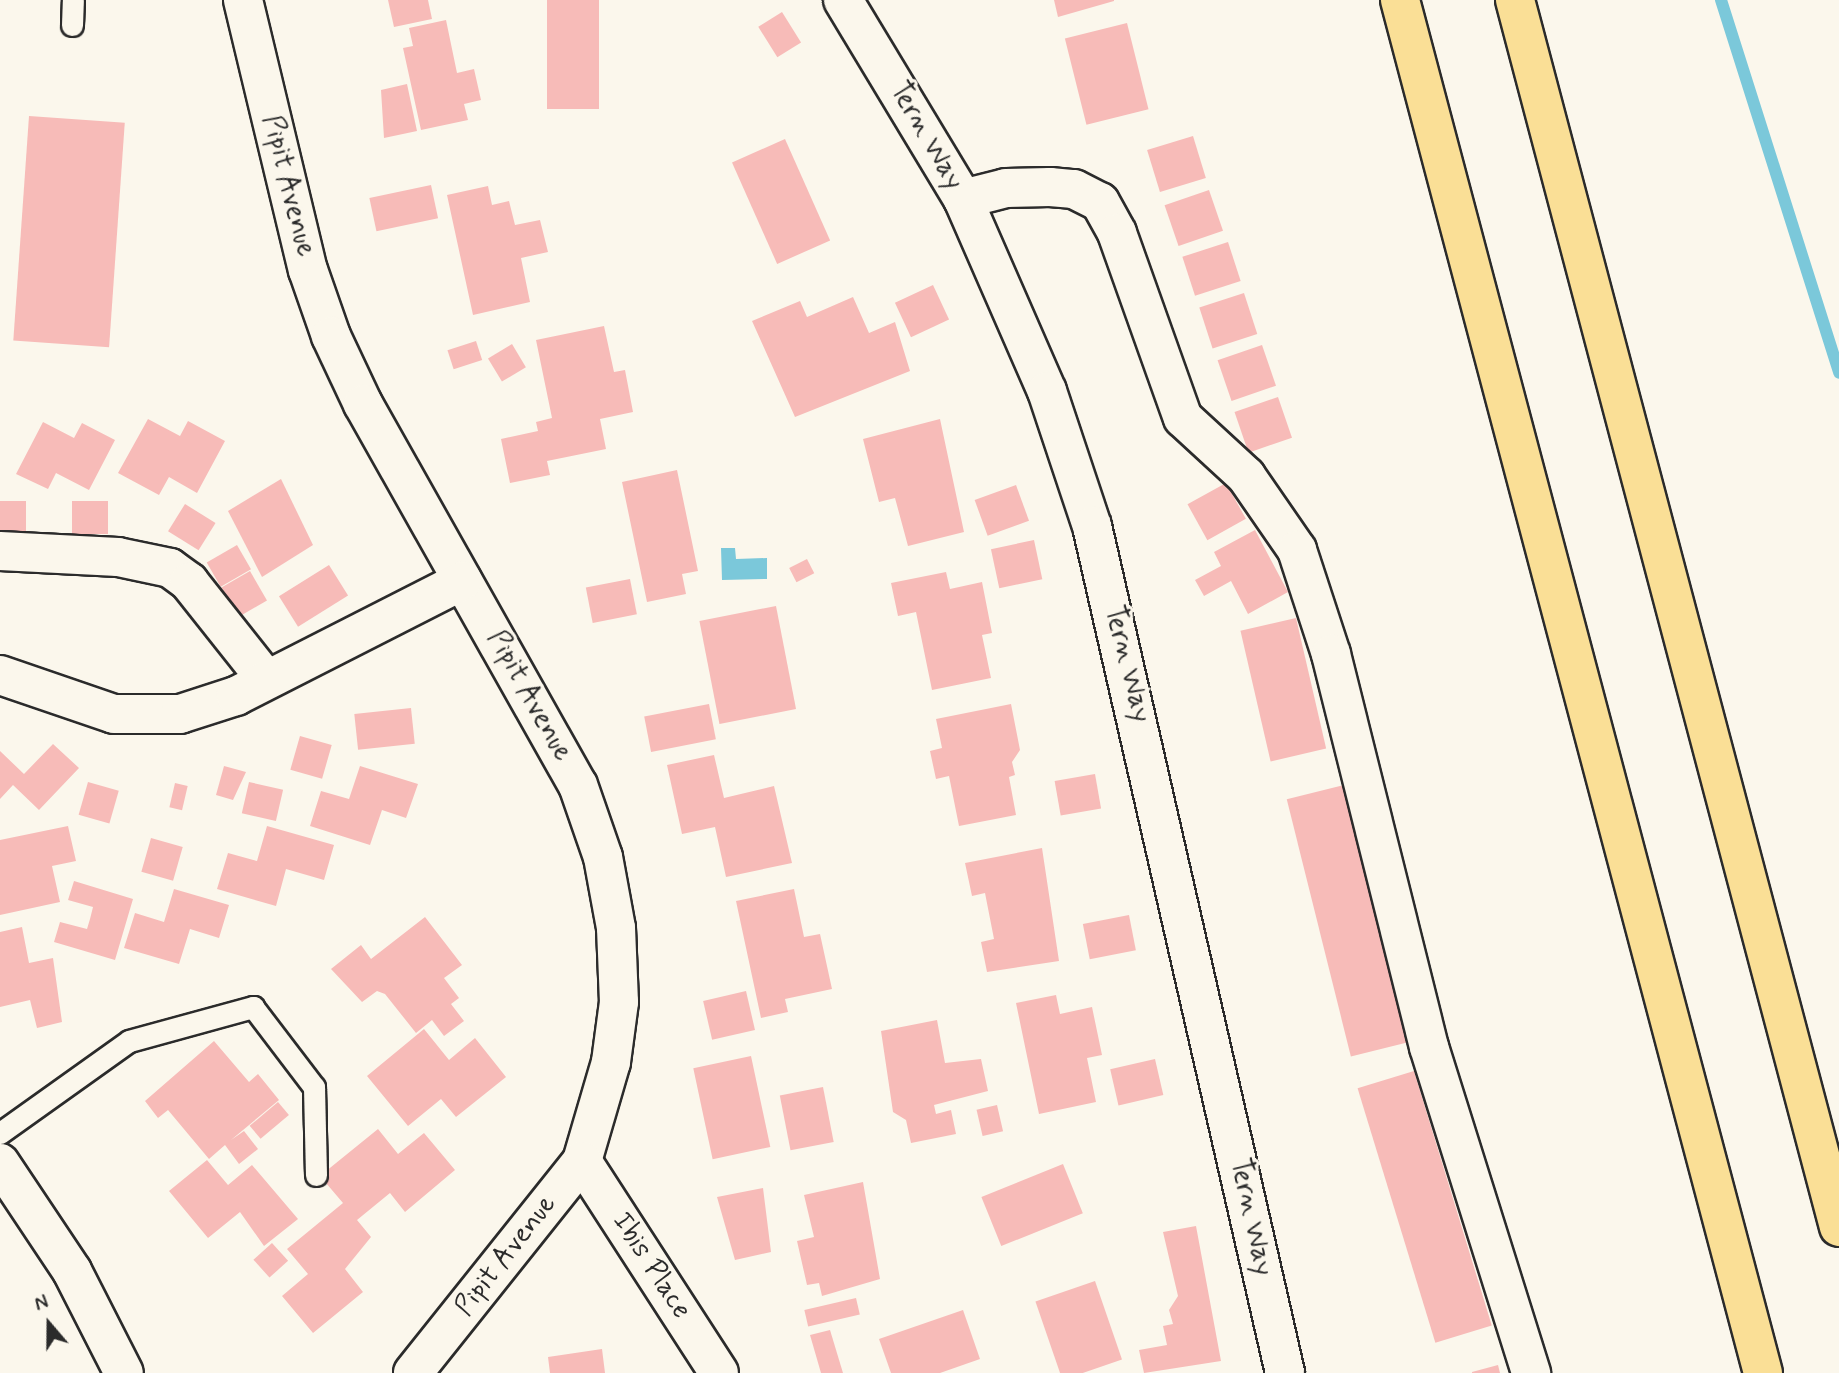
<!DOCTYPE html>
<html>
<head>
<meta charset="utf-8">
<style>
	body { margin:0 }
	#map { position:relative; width:1839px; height:1373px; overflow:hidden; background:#fbf7ec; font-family:Mynerve,sans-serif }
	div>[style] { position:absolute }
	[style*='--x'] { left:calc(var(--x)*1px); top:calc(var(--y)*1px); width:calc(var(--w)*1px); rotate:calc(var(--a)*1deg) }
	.water>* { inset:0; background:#7bc8da }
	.stream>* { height:12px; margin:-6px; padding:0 6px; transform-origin:6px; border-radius:6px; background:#7bc8da }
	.building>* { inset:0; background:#f7bbb8; transform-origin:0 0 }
	.roads { filter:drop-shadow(2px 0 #2b2b2b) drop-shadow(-2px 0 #2b2b2b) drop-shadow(0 2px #2b2b2b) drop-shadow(0 -2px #2b2b2b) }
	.service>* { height:21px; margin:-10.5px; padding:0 10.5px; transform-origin:10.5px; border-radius:10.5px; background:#fbf7ec }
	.minor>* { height:38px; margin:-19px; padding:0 19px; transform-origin:19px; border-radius:19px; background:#fbf7ec }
	.motorway>* { height:38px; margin:-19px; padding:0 19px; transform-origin:19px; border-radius:19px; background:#fadf96 }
	span { translate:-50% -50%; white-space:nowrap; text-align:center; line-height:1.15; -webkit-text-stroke:6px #fbf7ec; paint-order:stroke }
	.street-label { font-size:28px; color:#2b2b2b }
	.north { position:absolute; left:14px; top:1289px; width:70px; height:70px; -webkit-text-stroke:5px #fbf7ec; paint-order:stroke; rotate:340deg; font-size:19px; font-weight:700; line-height:28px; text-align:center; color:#2b2b2b }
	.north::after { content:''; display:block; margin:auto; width:24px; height:32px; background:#2b2b2b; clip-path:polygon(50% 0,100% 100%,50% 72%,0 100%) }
</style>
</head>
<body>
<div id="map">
	<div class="water">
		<div style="clip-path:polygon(721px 548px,735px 548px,736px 559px,767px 558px,767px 579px,722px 580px)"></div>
	</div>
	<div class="stream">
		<div style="--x:1721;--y:0;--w:391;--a:72.4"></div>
	</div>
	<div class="building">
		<div style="clip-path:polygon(388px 0,428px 0,432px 19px,394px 27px)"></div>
		<div style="left:547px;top:0;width:52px;height:109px"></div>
		<div style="clip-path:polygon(1054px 0,1114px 0,1114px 1px,1058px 17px)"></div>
		<div style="left:782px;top:12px;width:36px;height:28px;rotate:58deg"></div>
		<div style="clip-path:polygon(446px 20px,457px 73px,474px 69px,481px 100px,464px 104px,468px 120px,421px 130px,403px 48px,413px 46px,409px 28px)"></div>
		<div style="left:1127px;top:23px;width:89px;height:64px;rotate:76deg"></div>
		<div style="clip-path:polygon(407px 84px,417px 131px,384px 138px,381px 90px)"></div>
		<div style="left:29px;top:116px;width:96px;height:225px;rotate:4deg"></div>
		<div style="left:1193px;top:136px;width:44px;height:48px;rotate:73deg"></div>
		<div style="left:785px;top:139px;width:111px;height:58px;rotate:66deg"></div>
		<div style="left:431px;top:185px;width:34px;height:63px;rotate:78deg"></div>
		<div style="clip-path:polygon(488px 186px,492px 205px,509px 201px,515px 225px,540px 220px,548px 252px,521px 258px,530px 302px,473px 315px,447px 195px)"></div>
		<div style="left:1209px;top:190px;width:43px;height:47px;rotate:71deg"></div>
		<div style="left:1228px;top:242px;width:41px;height:48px;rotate:72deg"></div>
		<div style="left:933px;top:285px;width:38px;height:42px;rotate:65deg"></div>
		<div style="left:1244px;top:293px;width:43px;height:47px;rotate:72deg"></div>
		<div style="clip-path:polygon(853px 297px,869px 333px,895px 322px,910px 371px,795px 417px,752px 321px,800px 301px,807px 317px)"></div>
		<div style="clip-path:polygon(604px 326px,614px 372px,625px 370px,633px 412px,600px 419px,606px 449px,547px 461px,550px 475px,510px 483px,501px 439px,538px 431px,536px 422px,552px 418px,536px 340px)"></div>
		<div style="left:476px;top:341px;width:20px;height:30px;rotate:72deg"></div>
		<div style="left:512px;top:344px;width:27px;height:28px;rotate:59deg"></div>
		<div style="left:1262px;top:345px;width:43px;height:47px;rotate:71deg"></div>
		<div style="left:1278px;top:397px;width:43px;height:46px;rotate:71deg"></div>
		<div style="clip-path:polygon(148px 419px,180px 436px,188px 421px,225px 441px,197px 493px,169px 477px,159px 495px,118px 473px)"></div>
		<div style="clip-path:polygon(940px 419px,964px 532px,908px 546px,895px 498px,879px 502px,863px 439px)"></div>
		<div style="clip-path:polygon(43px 422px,74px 438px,82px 423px,115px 440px,89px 490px,56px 473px,48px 489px,16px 474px)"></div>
		<div style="clip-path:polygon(677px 470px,698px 571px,682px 574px,686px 594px,647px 602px,622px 482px)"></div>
		<div style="clip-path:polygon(281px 479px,313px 545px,262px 577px,228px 511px)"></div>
		<div style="left:1226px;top:483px;width:41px;height:44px;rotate:61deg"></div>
		<div style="left:1016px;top:485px;width:38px;height:44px;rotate:70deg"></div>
		<div style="left:0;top:501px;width:26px;height:32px"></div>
		<div style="left:72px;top:501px;width:36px;height:33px"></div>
		<div style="left:185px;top:504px;width:36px;height:32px;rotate:32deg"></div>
		<div style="clip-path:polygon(1255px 530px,1288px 592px,1248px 614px,1231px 581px,1204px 596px,1195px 580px,1221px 566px,1214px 552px)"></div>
		<div style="left:1034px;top:540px;width:40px;height:44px;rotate:78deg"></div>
		<div style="left:237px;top:545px;width:28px;height:35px;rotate:60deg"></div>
		<div style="left:807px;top:559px;width:16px;height:20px;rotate:63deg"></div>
		<div style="left:329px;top:565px;width:36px;height:59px;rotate:58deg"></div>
		<div style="left:250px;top:571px;width:34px;height:33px;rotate:60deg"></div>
		<div style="clip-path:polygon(946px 572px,950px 589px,982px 582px,992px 633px,982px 635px,991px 678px,932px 690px,916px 612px,898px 616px,891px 583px)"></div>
		<div style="left:630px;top:579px;width:36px;height:45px;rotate:79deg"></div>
		<div style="left:776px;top:606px;width:105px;height:78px;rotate:79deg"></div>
		<div style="left:1296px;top:618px;width:134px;height:57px;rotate:77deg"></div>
		<div style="left:709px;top:704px;width:36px;height:66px;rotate:79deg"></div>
		<div style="clip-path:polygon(1011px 704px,1020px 750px,1012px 762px,1015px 775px,1009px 777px,1016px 815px,959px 826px,949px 776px,936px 779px,930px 751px,942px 748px,936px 719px)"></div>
		<div style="left:411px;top:708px;width:36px;height:57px;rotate:84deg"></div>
		<div style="left:300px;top:736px;width:33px;height:35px;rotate:16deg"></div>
		<div style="clip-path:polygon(53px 744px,79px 768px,39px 810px,13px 785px,0 799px,0 751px,24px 774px)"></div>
		<div style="clip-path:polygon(714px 755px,724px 798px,774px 786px,792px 863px,726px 877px,715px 827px,682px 834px,667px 765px)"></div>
		<div style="clip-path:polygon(224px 766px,246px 772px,233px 800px,216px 795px)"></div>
		<div style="clip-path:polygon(360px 766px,418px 784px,406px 818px,382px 810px,370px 845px,310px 826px,321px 791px,349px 799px)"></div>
		<div style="left:1095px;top:774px;width:35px;height:41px;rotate:80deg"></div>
		<div style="left:88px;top:782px;width:32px;height:34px;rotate:16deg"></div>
		<div style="left:249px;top:782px;width:35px;height:32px;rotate:13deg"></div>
		<div style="left:175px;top:783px;width:13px;height:25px;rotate:13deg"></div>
		<div style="left:1344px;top:785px;width:265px;height:59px;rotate:76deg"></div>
		<div style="clip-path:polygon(68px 826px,76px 861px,52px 866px,60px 902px,0 915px,0 840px)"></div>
		<div style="clip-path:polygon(267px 826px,334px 845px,324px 880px,286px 869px,276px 906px,217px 889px,228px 853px,257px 861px)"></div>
		<div style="left:151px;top:838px;width:33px;height:35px;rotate:16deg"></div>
		<div style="clip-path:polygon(1042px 848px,1059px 961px,987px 972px,981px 942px,994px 939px,985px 893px,972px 896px,965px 863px)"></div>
		<div style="clip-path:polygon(74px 881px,133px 899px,115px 960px,54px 942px,60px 922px,87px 929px,90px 919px,93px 907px,68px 900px)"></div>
		<div style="clip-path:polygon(174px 889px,229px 905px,219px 938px,190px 929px,179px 964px,124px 948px,135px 913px,164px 922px)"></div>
		<div style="clip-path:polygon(794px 889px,804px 937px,820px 934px,832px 989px,785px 999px,788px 1012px,761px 1018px,736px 901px)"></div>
		<div style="left:1129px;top:915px;width:36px;height:47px;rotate:79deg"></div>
		<div style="clip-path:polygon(425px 917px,462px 965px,444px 978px,459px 998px,451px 1004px,464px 1021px,444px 1036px,432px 1020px,416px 1033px,385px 994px,377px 991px,362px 1002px,331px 969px,361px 945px,371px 959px)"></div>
		<div style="clip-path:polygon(22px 927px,29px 963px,53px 958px,62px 1022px,37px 1028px,30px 1000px,0 1007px,0 932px)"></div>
		<div style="left:746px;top:991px;width:40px;height:44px;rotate:77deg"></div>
		<div style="clip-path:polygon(1056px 995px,1060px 1014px,1092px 1007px,1102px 1055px,1087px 1058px,1096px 1102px,1039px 1114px,1016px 1003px)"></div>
		<div style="clip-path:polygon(937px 1020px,945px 1063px,981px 1059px,988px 1091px,934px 1105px,936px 1114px,951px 1110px,956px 1134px,911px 1143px,906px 1120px,893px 1112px,881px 1031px)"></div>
		<div style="clip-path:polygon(424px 1029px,449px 1060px,475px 1038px,506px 1077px,456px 1117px,441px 1099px,408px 1126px,367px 1076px)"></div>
		<div style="clip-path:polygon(214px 1041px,249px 1082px,258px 1074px,279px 1100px,231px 1140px,244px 1131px,258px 1149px,239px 1164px,225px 1145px,209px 1159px,168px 1110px,158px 1118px,145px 1101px)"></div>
		<div style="left:751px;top:1056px;width:93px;height:59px;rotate:78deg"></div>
		<div style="left:1155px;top:1059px;width:37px;height:46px;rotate:77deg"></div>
		<div style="left:1414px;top:1071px;width:266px;height:59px;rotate:73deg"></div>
		<div style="left:823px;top:1087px;width:56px;height:44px;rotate:79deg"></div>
		<div style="left:278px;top:1102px;width:17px;height:37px;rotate:50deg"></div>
		<div style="left:997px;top:1105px;width:27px;height:21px;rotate:77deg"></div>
		<div style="clip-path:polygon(378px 1129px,398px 1154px,424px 1133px,455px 1170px,405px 1212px,390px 1193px,357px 1220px,371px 1237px,345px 1269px,363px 1292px,313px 1333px,282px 1296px,308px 1274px,287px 1249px,343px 1203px,320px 1176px)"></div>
		<div style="clip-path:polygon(207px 1160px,228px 1185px,252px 1165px,298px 1219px,264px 1246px,240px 1212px,208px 1238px,169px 1191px)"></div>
		<div style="left:1063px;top:1164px;width:53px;height:88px;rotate:68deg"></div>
		<div style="clip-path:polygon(863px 1182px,880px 1279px,822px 1296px,819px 1283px,807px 1285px,797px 1241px,814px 1237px,804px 1195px)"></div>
		<div style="clip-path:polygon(763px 1188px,771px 1252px,735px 1260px,717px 1197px)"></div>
		<div style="clip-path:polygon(1196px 1226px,1221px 1361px,1144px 1373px,1139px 1350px,1167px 1345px,1163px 1326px,1173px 1324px,1169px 1310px,1178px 1296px,1163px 1232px)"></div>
		<div style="left:272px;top:1243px;width:24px;height:25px;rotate:48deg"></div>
		<div style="left:1095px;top:1281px;width:83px;height:63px;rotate:71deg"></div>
		<div style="left:856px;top:1298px;width:17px;height:53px;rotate:77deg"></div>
		<div style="clip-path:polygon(963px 1310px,980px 1359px,940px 1373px,891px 1373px,879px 1339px)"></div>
		<div style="clip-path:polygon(830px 1330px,843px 1373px,821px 1373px,810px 1335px)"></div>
		<div style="clip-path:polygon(602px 1349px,605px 1373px,550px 1373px,548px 1357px)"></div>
		<div style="clip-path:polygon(1498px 1365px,1500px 1373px,1472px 1373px,1472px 1372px)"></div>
	</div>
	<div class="roads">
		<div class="service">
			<div style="--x:72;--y:25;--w:25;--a:-88"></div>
			<div style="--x:0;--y:1133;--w:158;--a:-35.5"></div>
			<div style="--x:129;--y:1041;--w:129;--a:-15.3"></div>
			<div style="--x:253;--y:1007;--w:101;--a:52.7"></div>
			<div style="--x:314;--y:1087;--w:88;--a:88.7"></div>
		</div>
		<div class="minor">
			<div style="--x:243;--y:0;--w:278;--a:76.5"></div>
			<div style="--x:308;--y:270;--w:70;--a:70.8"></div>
			<div style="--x:331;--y:336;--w:75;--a:64.8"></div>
			<div style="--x:363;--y:404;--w:437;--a:60.6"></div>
			<div style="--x:578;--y:785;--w:76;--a:70.9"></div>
			<div style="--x:603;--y:857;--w:72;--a:79.6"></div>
			<div style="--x:616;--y:928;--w:74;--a:87.7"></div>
			<div style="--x:619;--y:1002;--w:61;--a:97.6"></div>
			<div style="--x:611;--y:1062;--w:103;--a:106.3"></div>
			<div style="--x:582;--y:1161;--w:271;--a:128.6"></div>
			<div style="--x:843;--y:0;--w:232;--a:58.9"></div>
			<div style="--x:963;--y:199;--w:210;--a:66.4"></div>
			<div style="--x:1047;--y:391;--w:142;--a:71.6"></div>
			<div style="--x:1092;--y:526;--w:869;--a:77.16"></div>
			<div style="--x:963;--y:199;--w:44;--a:-14.3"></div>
			<div style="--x:1006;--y:188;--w:44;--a:-1.3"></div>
			<div style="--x:1050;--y:187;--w:24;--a:5"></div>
			<div style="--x:1074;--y:189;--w:29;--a:27"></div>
			<div style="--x:1100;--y:202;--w:35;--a:61"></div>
			<div style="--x:1117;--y:233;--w:196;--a:70.4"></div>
			<div style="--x:1183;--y:418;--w:86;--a:42.6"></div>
			<div style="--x:1246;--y:476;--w:90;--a:55.4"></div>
			<div style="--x:1297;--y:550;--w:109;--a:71.9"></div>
			<div style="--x:1331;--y:654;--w:405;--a:76"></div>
			<div style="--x:1429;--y:1047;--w:342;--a:72.6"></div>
			<div style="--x:0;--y:551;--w:118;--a:2.9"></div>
			<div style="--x:118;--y:557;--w:53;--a:11.9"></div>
			<div style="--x:170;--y:568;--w:24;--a:36"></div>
			<div style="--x:189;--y:582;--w:122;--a:51.6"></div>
			<div style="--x:0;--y:675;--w:120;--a:18.9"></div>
			<div style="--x:114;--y:714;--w:66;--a:0"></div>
			<div style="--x:180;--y:714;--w:59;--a:-17.8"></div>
			<div style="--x:236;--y:696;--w:254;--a:-27"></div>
			<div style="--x:582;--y:1161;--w:252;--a:57.1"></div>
			<div style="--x:0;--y:1163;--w:130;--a:56.3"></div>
			<div style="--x:72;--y:1271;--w:114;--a:63"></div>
		</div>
		<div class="motorway">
			<div style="--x:1400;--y:0;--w:1420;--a:75.19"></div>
			<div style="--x:1515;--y:0;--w:1269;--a:75.21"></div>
		</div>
	</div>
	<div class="street-label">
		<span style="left:926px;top:136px;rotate:60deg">Tern Way</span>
		<span style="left:288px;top:186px;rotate:76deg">Pipit Avenue</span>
		<span style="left:1127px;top:664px;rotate:76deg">Tern Way</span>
		<span style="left:529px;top:696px;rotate:61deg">Pipit Avenue</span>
		<span style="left:1251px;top:1217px;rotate:78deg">Tern Way</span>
		<span style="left:506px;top:1256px;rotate:-52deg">Pipit Avenue</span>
		<span style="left:651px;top:1266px;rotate:57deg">Ibis Place</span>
	</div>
	<div class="north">N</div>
</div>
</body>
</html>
